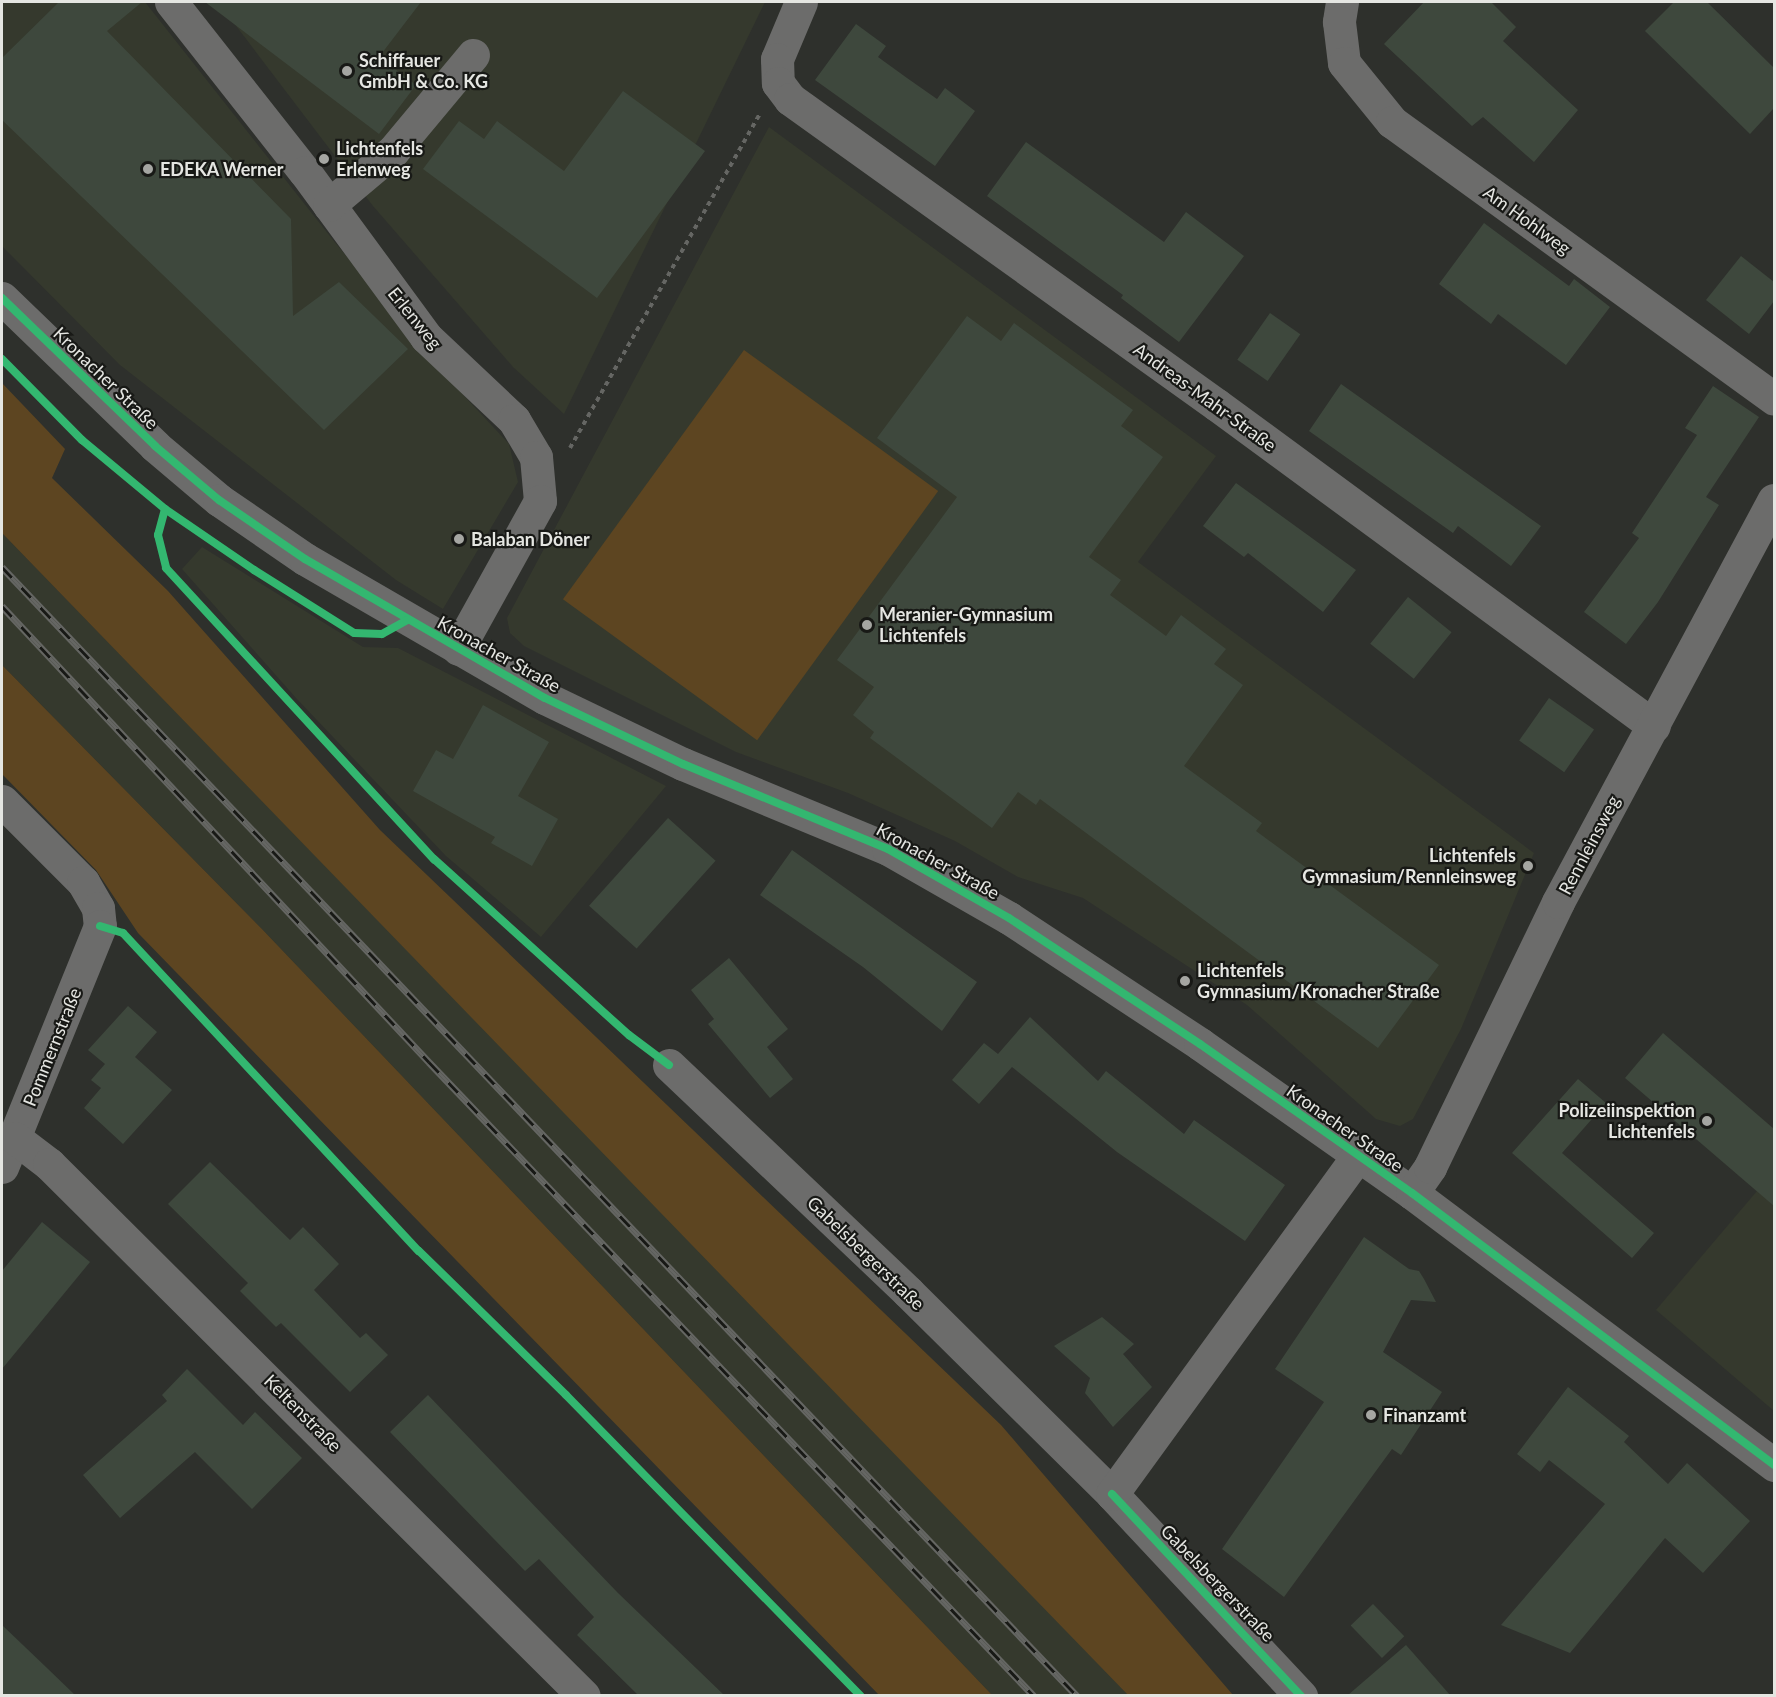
<!DOCTYPE html>
<html>
<head>
<meta charset="utf-8">
<style>
	body { margin:0 }
	#map { position:relative; width:1776px; height:1697px; overflow:hidden; background:#2e302c; font-family:Lato,sans-serif }
	div>[style] { position:absolute }
	[style*='--x'] { left:calc(var(--x)*1px); top:calc(var(--y)*1px); width:calc(var(--w)*1px); rotate:calc(var(--a)*1deg) }
	.built>* { inset:0; background:#35392d }
	.green>* { inset:0; background:#5d4521; transform-origin:0 0 }
	.building>* { inset:0; background:#3e483d; transform-origin:0 0 }
	.path>* { height:4px; margin-top:-2px; transform-origin:0; background:repeating-linear-gradient(90deg,#656663 0 4.5px,transparent 0 9px) }
	.minor>* { height:33px; margin:-16.5px; padding:0 16.5px; transform-origin:16.5px; border-radius:16.5px; background:#6c6c6b }
	.rail>* { height:7px; margin-top:-3.5px; transform-origin:0; background:repeating-linear-gradient(90deg,#181916 0 14px,#656663 0 28px); box-sizing:border-box; border-block:2px solid #656663 }
	.cycleway>* { height:8px; margin:-4px; padding:0 4px; transform-origin:4px; border-radius:4px; background:#33b770 }
	.dots>* { width:16px; height:16px; translate:-50% -50%; box-sizing:border-box; border:3px solid #181916; border-radius:50% }
	span { translate:-50% -50%; white-space:nowrap; text-align:center; line-height:1.15; -webkit-text-stroke:4.5px #181916; paint-order:stroke }
	.poi-label { font-size:18px; color:#e5e6e2; font-weight:700 }
	.left { translate:0 -50%; text-align:left }
	.right { translate:-100% -50%; text-align:right }
	.street-label { font-size:18px; color:#e5e6e2 }
	.frame { position:absolute; inset:0; border:3px solid #e5e6e2; pointer-events:none }
</style>
</head>
<body>
<div id="map">
	<div class="built">
		<div style="clip-path:polygon(2px 2px,145px 2px,333px 240px,455px 386px,509px 444px,518px 482px,443px 609px,396px 580px,120px 365px,2px 246px)"></div>
		<div style="clip-path:polygon(218px 2px,765px 2px,564px 414px,513px 367px,373px 206px)"></div>
		<div style="clip-path:polygon(769px 127px,1216px 456px,1138px 562px,1534px 853px,1461px 1029px,1413px 1119px,1400px 1126px,1376px 1119px,1247px 1005px,1083px 898px,1018px 877px,955px 841px,848px 793px,736px 752px,524px 646px,510px 633px,507px 618px)"></div>
		<div style="clip-path:polygon(2px 533px,1087px 1649px,1128px 1695px,992px 1695px,261px 928px,2px 665px)"></div>
		<div style="clip-path:polygon(202px 547px,363px 647px,398px 648px,666px 786px,541px 937px,446px 856px,296px 698px,182px 569px)"></div>
		<div style="clip-path:polygon(1757px 1191px,1774px 1204px,1774px 1411px,1656px 1310px)"></div>
	</div>
	<div class="green">
		<div style="left:744px;top:350px;width:240px;height:308px;rotate:36deg"></div>
		<div style="clip-path:polygon(2px 383px,65px 449px,52px 478px,168px 591px,380px 830px,1001px 1425px,1233px 1695px,1128px 1695px,2px 533px)"></div>
		<div style="clip-path:polygon(2px 665px,261px 928px,992px 1695px,879px 1695px,138px 933px,96px 870px,2px 774px)"></div>
	</div>
	<div class="building">
		<div style="clip-path:polygon(59px 2px,142px 2px,107px 31px,291px 219px,293px 316px,339px 282px,408px 349px,324px 430px,2px 120px,2px 58px)"></div>
		<div style="clip-path:polygon(205px 2px,421px 2px,379px 57px,416px 85px,379px 134px)"></div>
		<div style="clip-path:polygon(1424px 2px,1491px 2px,1516px 27px,1503px 41px,1578px 110px,1534px 162px,1483px 117px,1472px 126px,1384px 44px)"></div>
		<div style="clip-path:polygon(1674px 2px,1707px 2px,1774px 68px,1774px 108px,1750px 134px,1645px 31px)"></div>
		<div style="clip-path:polygon(856px 24px,886px 46px,878px 57px,907px 78px,937px 99px,945px 88px,975px 111px,935px 166px,815px 80px)"></div>
		<div style="clip-path:polygon(623px 91px,705px 151px,597px 298px,423px 169px,459px 121px,484px 139px,497px 121px,564px 171px)"></div>
		<div style="clip-path:polygon(1026px 142px,1164px 242px,1186px 212px,1244px 256px,1179px 342px,1121px 298px,1123px 295px,987px 196px)"></div>
		<div style="clip-path:polygon(1484px 223px,1569px 286px,1574px 279px,1610px 307px,1566px 365px,1498px 314px,1491px 324px,1439px 284px)"></div>
		<div style="clip-path:polygon(1741px 256px,1774px 282px,1774px 301px,1749px 334px,1706px 300px)"></div>
		<div style="left:1270px;top:313px;width:37px;height:57px;rotate:35deg"></div>
		<div style="clip-path:polygon(967px 316px,1001px 341px,1014px 323px,1133px 410px,1121px 426px,1163px 457px,1089px 557px,1121px 580px,1110px 595px,1166px 636px,1181px 615px,1226px 649px,1214px 664px,1243px 685px,1184px 766px,1262px 823px,1256px 831px,1439px 965px,1378px 1048px,1040px 799px,1036px 805px,1018px 792px,992px 828px,870px 738px,874px 732px,853px 715px,874px 687px,837px 660px,957px 497px,877px 438px)"></div>
		<div style="clip-path:polygon(1341px 384px,1541px 526px,1511px 566px,1458px 526px,1453px 533px,1309px 431px)"></div>
		<div style="clip-path:polygon(1713px 386px,1759px 417px,1706px 497px,1719px 505px,1658px 602px,1626px 644px,1584px 612px,1639px 538px,1632px 533px,1697px 435px,1685px 428px)"></div>
		<div style="clip-path:polygon(1236px 483px,1356px 570px,1323px 612px,1248px 553px,1244px 557px,1203px 526px)"></div>
		<div style="left:1408px;top:597px;width:56px;height:60px;rotate:39deg"></div>
		<div style="left:1549px;top:698px;width:55px;height:52px;rotate:35deg"></div>
		<div style="clip-path:polygon(483px 705px,549px 742px,518px 796px,558px 819px,532px 866px,491px 843px,495px 837px,413px 791px,436px 750px,453px 759px)"></div>
		<div style="left:668px;top:818px;width:64px;height:118px;rotate:42deg"></div>
		<div style="clip-path:polygon(792px 850px,977px 982px,942px 1031px,863px 967px,760px 895px)"></div>
		<div style="clip-path:polygon(729px 958px,788px 1029px,767px 1047px,793px 1079px,770px 1098px,708px 1024px,714px 1019px,691px 990px)"></div>
		<div style="clip-path:polygon(128px 1006px,157px 1032px,135px 1057px,172px 1090px,123px 1144px,84px 1108px,101px 1088px,91px 1080px,105px 1064px,88px 1050px)"></div>
		<div style="clip-path:polygon(1030px 1017px,1098px 1081px,1106px 1071px,1184px 1134px,1194px 1120px,1285px 1185px,1245px 1241px,1117px 1152px,1012px 1067px,979px 1104px,952px 1080px,984px 1043px,998px 1054px)"></div>
		<div style="clip-path:polygon(1663px 1033px,1774px 1129px,1774px 1206px,1625px 1078px)"></div>
		<div style="clip-path:polygon(1578px 1079px,1606px 1103px,1562px 1153px,1654px 1233px,1632px 1258px,1512px 1153px)"></div>
		<div style="clip-path:polygon(210px 1162px,290px 1240px,303px 1227px,339px 1264px,314px 1290px,360px 1338px,366px 1333px,388px 1355px,350px 1392px,281px 1323px,276px 1327px,240px 1291px,248px 1283px,168px 1204px)"></div>
		<div style="clip-path:polygon(42px 1222px,90px 1262px,2px 1369px,2px 1271px)"></div>
		<div style="clip-path:polygon(1364px 1237px,1409px 1269px,1419px 1271px,1424px 1279px,1436px 1302px,1411px 1300px,1383px 1352px,1442px 1392px,1401px 1455px,1392px 1449px,1284px 1597px,1222px 1549px,1324px 1402px,1275px 1369px)"></div>
		<div style="clip-path:polygon(1102px 1317px,1134px 1344px,1123px 1354px,1152px 1387px,1113px 1427px,1085px 1393px,1090px 1378px,1054px 1346px)"></div>
		<div style="clip-path:polygon(187px 1369px,243px 1425px,255px 1412px,302px 1458px,252px 1509px,195px 1452px,120px 1518px,83px 1475px,167px 1401px,162px 1395px)"></div>
		<div style="clip-path:polygon(1568px 1387px,1629px 1436px,1624px 1442px,1668px 1484px,1687px 1463px,1750px 1521px,1703px 1573px,1665px 1538px,1570px 1653px,1501px 1625px,1605px 1504px,1549px 1460px,1540px 1472px,1517px 1454px)"></div>
		<div style="clip-path:polygon(428px 1395px,618px 1593px,724px 1695px,638px 1695px,577px 1635px,594px 1617px,539px 1559px,525px 1571px,390px 1432px)"></div>
		<div style="left:1373px;top:1604px;width:45px;height:31px;rotate:46deg"></div>
		<div style="clip-path:polygon(2px 1625px,47px 1668px,75px 1695px,2px 1695px)"></div>
		<div style="clip-path:polygon(1406px 1645px,1450px 1695px,1348px 1695px)"></div>
	</div>
	<div class="path">
		<div style="--x:570;--y:448;--w:383;--a:-60.4"></div>
	</div>
	<div class="minor">
		<div style="--x:171;--y:2;--w:216;--a:51.8"></div>
		<div style="--x:305;--y:172;--w:205;--a:53.7"></div>
		<div style="--x:426;--y:337;--w:121;--a:43.3"></div>
		<div style="--x:514;--y:420;--w:43;--a:59.3"></div>
		<div style="--x:536;--y:457;--w:44;--a:84.8"></div>
		<div style="--x:540;--y:501;--w:169;--a:119"></div>
		<div style="--x:801;--y:2;--w:62;--a:112.8"></div>
		<div style="--x:777;--y:59;--w:24;--a:88"></div>
		<div style="--x:778;--y:83;--w:20;--a:53"></div>
		<div style="--x:790;--y:99;--w:525;--a:35.63"></div>
		<div style="--x:1217;--y:405;--w:542;--a:36.3"></div>
		<div style="--x:1342;--y:2;--w:20;--a:99"></div>
		<div style="--x:1339;--y:22;--w:41;--a:83"></div>
		<div style="--x:1344;--y:63;--w:76;--a:50.9"></div>
		<div style="--x:1392;--y:122;--w:472;--a:35.9"></div>
		<div style="--x:329;--y:205;--w:84;--a:-40.2"></div>
		<div style="--x:393;--y:151;--w:125;--a:-50.2"></div>
		<div style="--x:2;--y:298;--w:213;--a:44"></div>
		<div style="--x:155;--y:446;--w:84;--a:40.2"></div>
		<div style="--x:219;--y:500;--w:104;--a:34.5"></div>
		<div style="--x:305;--y:559;--w:277;--a:30.1"></div>
		<div style="--x:545;--y:698;--w:153;--a:25.6"></div>
		<div style="--x:683;--y:764;--w:222;--a:22.5"></div>
		<div style="--x:888;--y:849;--w:139;--a:29.7"></div>
		<div style="--x:1009;--y:918;--w:229;--a:33.4"></div>
		<div style="--x:1200;--y:1044;--w:259;--a:35.1"></div>
		<div style="--x:1412;--y:1193;--w:453;--a:36.9"></div>
		<div style="--x:2;--y:801;--w:115;--a:45"></div>
		<div style="--x:83;--y:882;--w:30;--a:60"></div>
		<div style="--x:98;--y:908;--w:18;--a:84"></div>
		<div style="--x:100;--y:926;--w:260;--a:112.1"></div>
		<div style="--x:669;--y:1065;--w:330;--a:43.5"></div>
		<div style="--x:908;--y:1292;--w:287;--a:44.7"></div>
		<div style="--x:1112;--y:1494;--w:277;--a:46.9"></div>
		<div style="--x:15;--y:1138;--w:43;--a:37.4"></div>
		<div style="--x:49;--y:1164;--w:754;--a:44.84"></div>
		<div style="--x:1412;--y:1193;--w:32;--a:-55"></div>
		<div style="--x:1430;--y:1167;--w:294;--a:-64.2"></div>
		<div style="--x:1558;--y:902;--w:456;--a:-61.8"></div>
		<div style="--x:1112;--y:1494;--w:418;--a:-54"></div>
	</div>
	<div class="rail">
		<div style="--x:2;--y:567;--w:1559;--a:46.4"></div>
		<div style="--x:2;--y:606;--w:625;--a:46.88"></div>
		<div style="--x:429;--y:1062;--w:876;--a:46.34"></div>
	</div>
	<div class="cycleway">
		<div style="--x:2;--y:298;--w:213;--a:44"></div>
		<div style="--x:155;--y:446;--w:84;--a:40.2"></div>
		<div style="--x:219;--y:500;--w:104;--a:34.5"></div>
		<div style="--x:305;--y:559;--w:277;--a:30.1"></div>
		<div style="--x:545;--y:698;--w:153;--a:25.6"></div>
		<div style="--x:683;--y:764;--w:222;--a:22.5"></div>
		<div style="--x:888;--y:849;--w:139;--a:29.7"></div>
		<div style="--x:1009;--y:918;--w:229;--a:33.4"></div>
		<div style="--x:1200;--y:1044;--w:259;--a:35.1"></div>
		<div style="--x:1412;--y:1193;--w:453;--a:36.9"></div>
		<div style="--x:2;--y:359;--w:114;--a:45.4"></div>
		<div style="--x:82;--y:440;--w:108;--a:39.7"></div>
		<div style="--x:165;--y:509;--w:108;--a:34.4"></div>
		<div style="--x:254;--y:570;--w:118;--a:32.2"></div>
		<div style="--x:354;--y:633;--w:28;--a:2"></div>
		<div style="--x:382;--y:634;--w:29;--a:-29"></div>
		<div style="--x:165;--y:509;--w:27;--a:105"></div>
		<div style="--x:158;--y:535;--w:34;--a:76"></div>
		<div style="--x:166;--y:568;--w:396;--a:47.4"></div>
		<div style="--x:434;--y:859;--w:263;--a:42.1"></div>
		<div style="--x:629;--y:1035;--w:50;--a:36.9"></div>
		<div style="--x:100;--y:926;--w:24;--a:17"></div>
		<div style="--x:123;--y:933;--w:434;--a:47.1"></div>
		<div style="--x:419;--y:1251;--w:206;--a:44.4"></div>
		<div style="--x:566;--y:1395;--w:421;--a:45.6"></div>
		<div style="--x:1112;--y:1494;--w:277;--a:46.9"></div>
	</div>
	<div class="dots">
		<div style="left:347px;top:71px;background:#a5a6a2"></div>
		<div style="left:324px;top:159px;background:#a5a6a2"></div>
		<div style="left:148px;top:169px;background:#a5a6a2"></div>
		<div style="left:459px;top:539px;background:#a5a6a2"></div>
		<div style="left:867px;top:625px;background:#a5a6a2"></div>
		<div style="left:1528px;top:866px;background:#a5a6a2"></div>
		<div style="left:1185px;top:981px;background:#a5a6a2"></div>
		<div style="left:1707px;top:1121px;background:#a5a6a2"></div>
		<div style="left:1371px;top:1415px;background:#a5a6a2"></div>
	</div>
	<div class="poi-label">
		<span class="left" style="left:359px;top:71px">Schiffauer<br>GmbH &amp; Co. KG</span>
		<span class="left" style="left:336px;top:159px">Lichtenfels<br>Erlenweg</span>
		<span class="left" style="left:160px;top:169px">EDEKA Werner</span>
		<span class="left" style="left:471px;top:539px">Balaban Döner</span>
		<span class="left" style="left:879px;top:625px">Meranier-Gymnasium<br>Lichtenfels</span>
		<span class="right" style="left:1516px;top:866px">Lichtenfels<br>Gymnasium/Rennleinsweg</span>
		<span class="left" style="left:1197px;top:981px">Lichtenfels<br>Gymnasium/Kronacher Straße</span>
		<span class="right" style="left:1695px;top:1121px">Polizeiinspektion<br>Lichtenfels</span>
		<span class="left" style="left:1383px;top:1415px">Finanzamt</span>
	</div>
	<div class="street-label">
		<span style="left:1527px;top:220px;rotate:36deg">Am Hohlweg</span>
		<span style="left:415px;top:318px;rotate:51deg">Erlenweg</span>
		<span style="left:106px;top:378px;rotate:44deg">Kronacher Straße</span>
		<span style="left:1205px;top:397px;rotate:36deg">Andreas-Mahr-Straße</span>
		<span style="left:499px;top:654px;rotate:29deg">Kronacher Straße</span>
		<span style="left:1589px;top:845px;rotate:-62deg">Rennleinsweg</span>
		<span style="left:938px;top:861px;rotate:29deg">Kronacher Straße</span>
		<span style="left:52px;top:1047px;rotate:-68deg">Pommernstraße</span>
		<span style="left:1345px;top:1128px;rotate:35deg">Kronacher Straße</span>
		<span style="left:866px;top:1253px;rotate:44deg">Gabelsbergerstraße</span>
		<span style="left:303px;top:1413px;rotate:45deg">Keltenstraße</span>
		<span style="left:1218px;top:1583px;rotate:46deg">Gabelsbergerstraße</span>
	</div>
	<div class="frame"></div>
</div>
</body>
</html>
